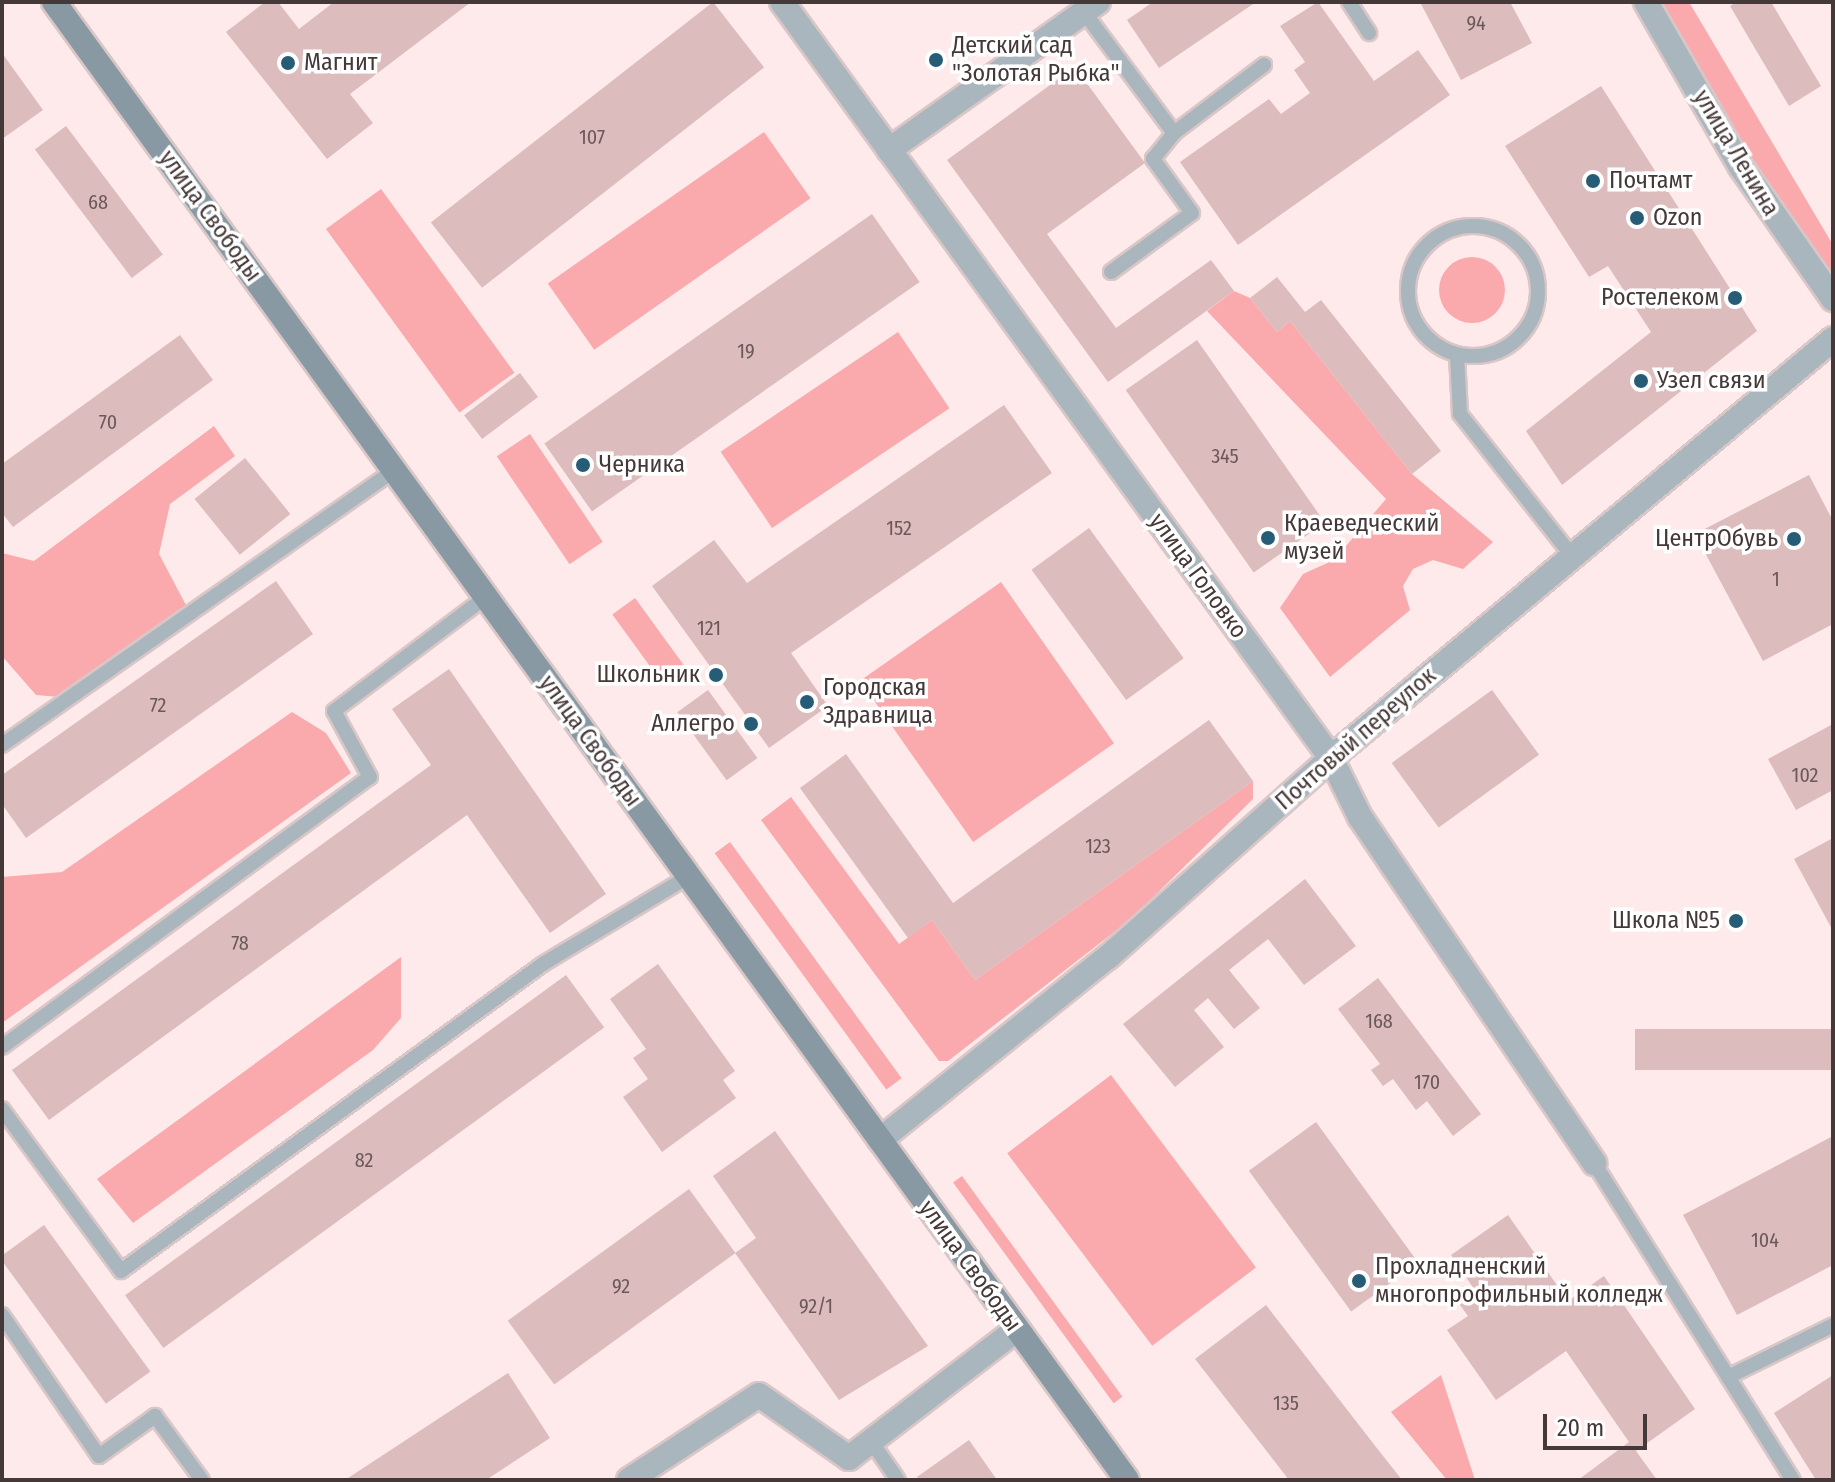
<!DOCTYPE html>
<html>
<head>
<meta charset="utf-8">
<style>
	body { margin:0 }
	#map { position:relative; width:1835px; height:1482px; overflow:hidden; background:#feeaea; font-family:"Fira Sans Condensed",sans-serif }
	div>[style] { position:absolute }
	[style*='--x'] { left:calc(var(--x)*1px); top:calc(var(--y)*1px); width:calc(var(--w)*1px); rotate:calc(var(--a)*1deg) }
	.green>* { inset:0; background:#faaaac; transform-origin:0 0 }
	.round { border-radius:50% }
	.building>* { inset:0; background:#dcbcbc; transform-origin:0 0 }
	.roads { filter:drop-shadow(2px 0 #d9c6c6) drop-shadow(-2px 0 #d9c6c6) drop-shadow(0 2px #d9c6c6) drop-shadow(0 -2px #d9c6c6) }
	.service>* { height:14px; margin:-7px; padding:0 7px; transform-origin:7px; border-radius:7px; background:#aab6bd }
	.service>.ring { margin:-7px; padding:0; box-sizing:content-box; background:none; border:14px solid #aab6bd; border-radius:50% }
	.minor>* { height:24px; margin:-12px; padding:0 12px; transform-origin:12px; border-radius:12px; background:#aab6bd }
	.tertiary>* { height:24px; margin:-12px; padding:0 12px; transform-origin:12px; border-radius:12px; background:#aab6bd }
	.secondary>* { height:24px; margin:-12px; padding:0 12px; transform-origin:12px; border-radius:12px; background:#8899a4 }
	.dots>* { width:22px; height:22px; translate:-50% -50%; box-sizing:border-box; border:4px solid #fff; border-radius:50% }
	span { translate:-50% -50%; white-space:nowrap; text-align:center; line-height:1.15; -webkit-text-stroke:7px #fff; paint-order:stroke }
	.number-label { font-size:20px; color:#6b5959 }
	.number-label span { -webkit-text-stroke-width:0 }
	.poi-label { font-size:24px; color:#453838 }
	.left { translate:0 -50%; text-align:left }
	.right { translate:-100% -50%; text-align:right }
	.street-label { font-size:24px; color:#453838 }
	.frame { position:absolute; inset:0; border:4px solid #453838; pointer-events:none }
	.scale { position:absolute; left:1543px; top:1414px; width:104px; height:36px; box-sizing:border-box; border:4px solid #453838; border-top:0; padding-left:10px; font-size:24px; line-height:28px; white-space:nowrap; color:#453838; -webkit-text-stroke:6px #fff; paint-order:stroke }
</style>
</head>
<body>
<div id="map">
	<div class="green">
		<div style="clip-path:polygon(1658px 2px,1689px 2px,1833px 245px,1833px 283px,1749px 161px)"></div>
		<div style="left:764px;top:132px;width:81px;height:264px;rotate:55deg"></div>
		<div style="left:381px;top:189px;width:227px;height:68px;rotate:54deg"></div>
		<div class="round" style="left:1439px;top:257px;width:66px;height:66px"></div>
		<div style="clip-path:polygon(1234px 291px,1250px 298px,1277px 332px,1290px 321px,1412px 474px,1493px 542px,1463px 569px,1433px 560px,1413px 569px,1403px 586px,1410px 610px,1330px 677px,1280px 608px,1303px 574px,1334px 560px,1386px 499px,1207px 311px)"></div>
		<div style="left:898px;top:332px;width:92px;height:214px;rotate:56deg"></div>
		<div style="clip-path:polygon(214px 426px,235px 456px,170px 504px,159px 554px,188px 609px,71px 698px,36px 695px,2px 656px,2px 553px,34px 561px)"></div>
		<div style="left:530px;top:434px;width:130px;height:40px;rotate:56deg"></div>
		<div style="left:1001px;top:582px;width:197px;height:172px;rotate:55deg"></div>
		<div style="left:635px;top:598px;width:82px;height:28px;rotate:54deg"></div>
		<div style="clip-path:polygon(292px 712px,326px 733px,351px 773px,2px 1023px,2px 877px,62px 872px)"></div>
		<div style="clip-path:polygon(1253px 781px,1253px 799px,1131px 919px,948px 1061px,939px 1061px,761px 820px,791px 797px,899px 944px,932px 920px,975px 980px)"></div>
		<div style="left:730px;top:842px;width:292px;height:19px;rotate:54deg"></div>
		<div style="clip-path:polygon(401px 957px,401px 1018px,373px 1050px,133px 1223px,97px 1179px)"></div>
		<div style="left:1111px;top:1075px;width:241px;height:130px;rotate:53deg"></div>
		<div style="left:962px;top:1176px;width:273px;height:11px;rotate:54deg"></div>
		<div style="clip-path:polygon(1441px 1375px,1475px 1480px,1447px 1480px,1391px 1412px)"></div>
	</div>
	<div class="building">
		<div style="clip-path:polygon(265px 2px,278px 2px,299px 29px,334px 2px,471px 2px,350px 94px,373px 123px,327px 159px,226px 32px)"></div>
		<div style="left:713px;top:2px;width:83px;height:358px;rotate:52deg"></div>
		<div style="clip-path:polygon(1153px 2px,1256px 2px,1159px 68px,1127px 20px)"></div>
		<div style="clip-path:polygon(1318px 2px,1374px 81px,1418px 50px,1450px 95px,1238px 245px,1180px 162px,1269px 99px,1281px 114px,1310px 93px,1294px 70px,1305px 62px,1280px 26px)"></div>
		<div style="clip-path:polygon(1420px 2px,1510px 2px,1532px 43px,1461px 80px)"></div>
		<div style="clip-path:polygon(1737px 2px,1771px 2px,1821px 86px,1789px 106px,1730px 6px)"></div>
		<div style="clip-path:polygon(2px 53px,43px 110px,2px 139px)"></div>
		<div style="clip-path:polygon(1075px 67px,1145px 163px,1047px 234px,1116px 328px,1211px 260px,1234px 291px,1108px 382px,947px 160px)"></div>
		<div style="clip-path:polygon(1601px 86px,1757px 331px,1562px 485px,1526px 431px,1651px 332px,1608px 266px,1589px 277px,1505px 146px)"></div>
		<div style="left:66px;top:126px;width:161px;height:39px;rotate:53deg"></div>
		<div style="left:872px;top:214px;width:83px;height:400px;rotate:55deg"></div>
		<div style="clip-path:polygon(1277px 277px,1305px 312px,1321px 300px,1441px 451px,1412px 474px,1290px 321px,1277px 332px,1250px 298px)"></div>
		<div style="clip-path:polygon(180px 335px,213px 380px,13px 527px,2px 513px,2px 464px)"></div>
		<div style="left:1197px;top:340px;width:223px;height:87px;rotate:55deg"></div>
		<div style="left:520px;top:373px;width:30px;height:70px;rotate:53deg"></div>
		<div style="clip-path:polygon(1004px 405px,1052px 473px,791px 653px,828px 706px,769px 748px,652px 586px,714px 540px,747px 583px)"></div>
		<div style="left:245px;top:458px;width:72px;height:65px;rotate:51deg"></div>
		<div style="clip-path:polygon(1809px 475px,1833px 521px,1833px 624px,1763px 661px,1695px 534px)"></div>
		<div style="left:1089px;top:528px;width:161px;height:71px;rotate:54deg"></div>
		<div style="clip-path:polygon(276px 581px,313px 634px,26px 838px,2px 804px,2px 775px)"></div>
		<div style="clip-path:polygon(449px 669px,606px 894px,550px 933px,467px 815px,49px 1120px,12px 1070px,431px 765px,392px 709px)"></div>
		<div style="left:708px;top:690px;width:84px;height:38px;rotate:54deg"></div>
		<div style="left:1492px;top:690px;width:80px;height:124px;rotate:54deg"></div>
		<div style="clip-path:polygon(1209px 720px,1253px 781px,975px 980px,932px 920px,908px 938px,800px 788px,846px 754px,953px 903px)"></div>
		<div style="clip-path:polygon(1833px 724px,1833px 790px,1796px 810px,1768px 759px)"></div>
		<div style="clip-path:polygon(1833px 838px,1833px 931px,1794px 859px)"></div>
		<div style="clip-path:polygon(1305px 879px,1356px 946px,1304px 985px,1268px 939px,1229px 970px,1260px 1008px,1234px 1029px,1208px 998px,1194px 1010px,1224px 1047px,1175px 1087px,1123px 1024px)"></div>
		<div style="clip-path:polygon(658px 964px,735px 1071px,723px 1080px,736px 1098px,662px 1152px,623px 1097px,648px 1079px,633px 1058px,646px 1049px,610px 999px)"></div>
		<div style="left:566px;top:975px;width:65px;height:545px;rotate:54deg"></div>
		<div style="clip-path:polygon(1378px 978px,1481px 1114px,1453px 1136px,1427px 1101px,1416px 1110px,1393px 1079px,1383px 1086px,1371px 1070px,1380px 1064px,1338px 1009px)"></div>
		<div style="left:1833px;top:1029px;width:41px;height:198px;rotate:90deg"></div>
		<div style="left:1316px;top:1122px;width:174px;height:83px;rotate:54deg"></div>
		<div style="clip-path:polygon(775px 1131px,928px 1346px,839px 1400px,735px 1253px,756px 1238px,713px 1176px)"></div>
		<div style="clip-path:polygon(1833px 1136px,1833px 1265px,1737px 1315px,1683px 1215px)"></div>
		<div style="left:689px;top:1189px;width:79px;height:224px;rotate:54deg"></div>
		<div style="clip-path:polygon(1508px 1215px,1568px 1301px,1604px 1276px,1695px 1409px,1636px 1451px,1657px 1480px,1578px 1480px,1629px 1442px,1566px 1351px,1496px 1400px,1447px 1330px,1468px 1316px,1455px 1298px,1472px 1286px,1451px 1255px)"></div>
		<div style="left:44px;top:1225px;width:181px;height:55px;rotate:54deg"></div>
		<div style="clip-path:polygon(1266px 1305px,1376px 1447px,1402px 1480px,1289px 1480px,1195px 1359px)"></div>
		<div style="clip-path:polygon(508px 1373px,550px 1438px,486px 1480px,345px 1480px)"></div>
		<div style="clip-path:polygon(1833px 1375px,1833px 1480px,1816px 1480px,1774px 1413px)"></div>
		<div style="clip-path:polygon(969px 1440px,997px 1480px,919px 1480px,917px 1477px)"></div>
	</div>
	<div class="roads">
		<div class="service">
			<div style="--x:1349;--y:2;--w:37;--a:57"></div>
			<div style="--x:1084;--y:12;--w:151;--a:53.4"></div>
			<div style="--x:1174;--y:133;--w:113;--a:-37.1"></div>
			<div class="ring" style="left:1408px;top:226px;width:116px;height:116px"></div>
			<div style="--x:1111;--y:272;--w:100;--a:-36.1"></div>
			<div style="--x:1192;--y:213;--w:67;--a:-125.8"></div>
			<div style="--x:1153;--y:159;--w:33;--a:-51"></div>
			<div style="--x:1457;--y:355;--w:59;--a:87.1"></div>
			<div style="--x:1460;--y:414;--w:181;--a:51.7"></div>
			<div style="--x:2;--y:745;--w:478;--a:-35"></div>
			<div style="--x:2;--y:1047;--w:456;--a:-36.3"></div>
			<div style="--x:370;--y:777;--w:75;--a:-118.6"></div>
			<div style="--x:334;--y:711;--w:190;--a:-36.9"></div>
			<div style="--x:2;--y:1109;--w:201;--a:53.7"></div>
			<div style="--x:121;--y:1271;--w:522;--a:-36.04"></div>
			<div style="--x:543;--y:964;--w:169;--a:-31"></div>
			<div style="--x:1594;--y:1163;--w:374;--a:57.9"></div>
			<div style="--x:2;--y:1315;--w:171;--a:55.5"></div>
			<div style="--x:99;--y:1456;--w:69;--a:-35.5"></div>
			<div style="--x:155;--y:1416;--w:79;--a:53.7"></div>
			<div style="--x:1728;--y:1377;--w:117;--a:-26.3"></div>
			<div style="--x:871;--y:1441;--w:47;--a:55.3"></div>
		</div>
		<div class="minor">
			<div style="--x:782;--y:2;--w:934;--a:54.01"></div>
			<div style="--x:1331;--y:758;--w:66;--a:63.8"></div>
			<div style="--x:1360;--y:817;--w:418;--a:55.9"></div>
			<div style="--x:889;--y:150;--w:256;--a:-35.3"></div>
			<div style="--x:880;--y:1140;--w:292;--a:-38.8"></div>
			<div style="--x:1108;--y:957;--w:299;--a:-41.7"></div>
			<div style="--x:1331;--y:758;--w:654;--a:-39.85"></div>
			<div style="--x:629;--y:1480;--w:155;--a:-33.2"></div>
			<div style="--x:759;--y:1395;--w:110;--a:35"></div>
			<div style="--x:849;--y:1458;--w:210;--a:-37.5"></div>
		</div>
		<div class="tertiary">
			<div style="--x:1646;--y:2;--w:190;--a:60.1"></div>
			<div style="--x:1741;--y:167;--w:161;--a:55.1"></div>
		</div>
		<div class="secondary">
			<div style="--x:54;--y:2;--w:1826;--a:54.02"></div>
		</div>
	</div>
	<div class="dots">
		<div style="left:936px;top:60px;background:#275c77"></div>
		<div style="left:288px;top:63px;background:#275c77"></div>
		<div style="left:1593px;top:181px;background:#275c77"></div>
		<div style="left:1637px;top:218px;background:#275c77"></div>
		<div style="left:1735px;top:298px;background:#275c77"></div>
		<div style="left:1641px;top:381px;background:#275c77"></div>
		<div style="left:583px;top:465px;background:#275c77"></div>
		<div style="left:1268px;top:538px;background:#275c77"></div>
		<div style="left:1794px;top:539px;background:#275c77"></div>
		<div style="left:716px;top:675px;background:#275c77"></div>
		<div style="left:807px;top:702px;background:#275c77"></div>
		<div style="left:751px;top:724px;background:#275c77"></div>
		<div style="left:1736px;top:921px;background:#275c77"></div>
		<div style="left:1359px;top:1281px;background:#275c77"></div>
	</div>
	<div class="number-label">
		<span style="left:1476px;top:23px">94</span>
		<span style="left:592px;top:137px">107</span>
		<span style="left:98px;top:202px">68</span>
		<span style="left:746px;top:351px">19</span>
		<span style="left:108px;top:422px">70</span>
		<span style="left:1225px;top:456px">345</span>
		<span style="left:899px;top:528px">152</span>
		<span style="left:1776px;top:579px">1</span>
		<span style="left:709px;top:628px">121</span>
		<span style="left:158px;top:705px">72</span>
		<span style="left:1805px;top:775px">102</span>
		<span style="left:1098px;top:846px">123</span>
		<span style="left:240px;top:943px">78</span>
		<span style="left:1379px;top:1021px">168</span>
		<span style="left:1427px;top:1082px">170</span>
		<span style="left:364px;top:1160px">82</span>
		<span style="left:1765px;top:1240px">104</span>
		<span style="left:621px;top:1286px">92</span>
		<span style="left:816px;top:1306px">92/1</span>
		<span style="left:1286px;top:1403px">135</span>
	</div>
	<div class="poi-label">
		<span class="left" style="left:952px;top:60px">Детский сад<br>"Золотая Рыбка"</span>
		<span class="left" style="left:304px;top:63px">Магнит</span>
		<span class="left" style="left:1609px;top:181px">Почтамт</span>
		<span class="left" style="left:1653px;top:218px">Ozon</span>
		<span class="right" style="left:1719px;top:298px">Ростелеком</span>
		<span class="left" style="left:1657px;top:381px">Узел связи</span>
		<span class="left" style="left:599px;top:465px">Черника</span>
		<span class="left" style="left:1284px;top:538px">Краеведческий<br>музей</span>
		<span class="right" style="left:1778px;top:539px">ЦентрОбувь</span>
		<span class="right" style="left:700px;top:675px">Школьник</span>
		<span class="left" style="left:823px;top:702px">Городская<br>Здравница</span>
		<span class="right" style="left:735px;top:724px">Аллегро</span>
		<span class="right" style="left:1720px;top:921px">Школа №5</span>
		<span class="left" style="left:1375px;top:1281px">Прохладненский<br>многопрофильный колледж</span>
	</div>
	<div class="street-label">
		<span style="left:1736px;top:153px;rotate:59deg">улица Ленина</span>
		<span style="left:210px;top:216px;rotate:54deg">улица Свободы</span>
		<span style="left:1198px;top:576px;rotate:54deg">улица Головко</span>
		<span style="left:1356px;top:739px;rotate:-41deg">Почтовый переулок</span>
		<span style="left:590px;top:741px;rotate:54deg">улица Свободы</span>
		<span style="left:970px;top:1266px;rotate:54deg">улица Свободы</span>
	</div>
	<div class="frame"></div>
	<div class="scale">20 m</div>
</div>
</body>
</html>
